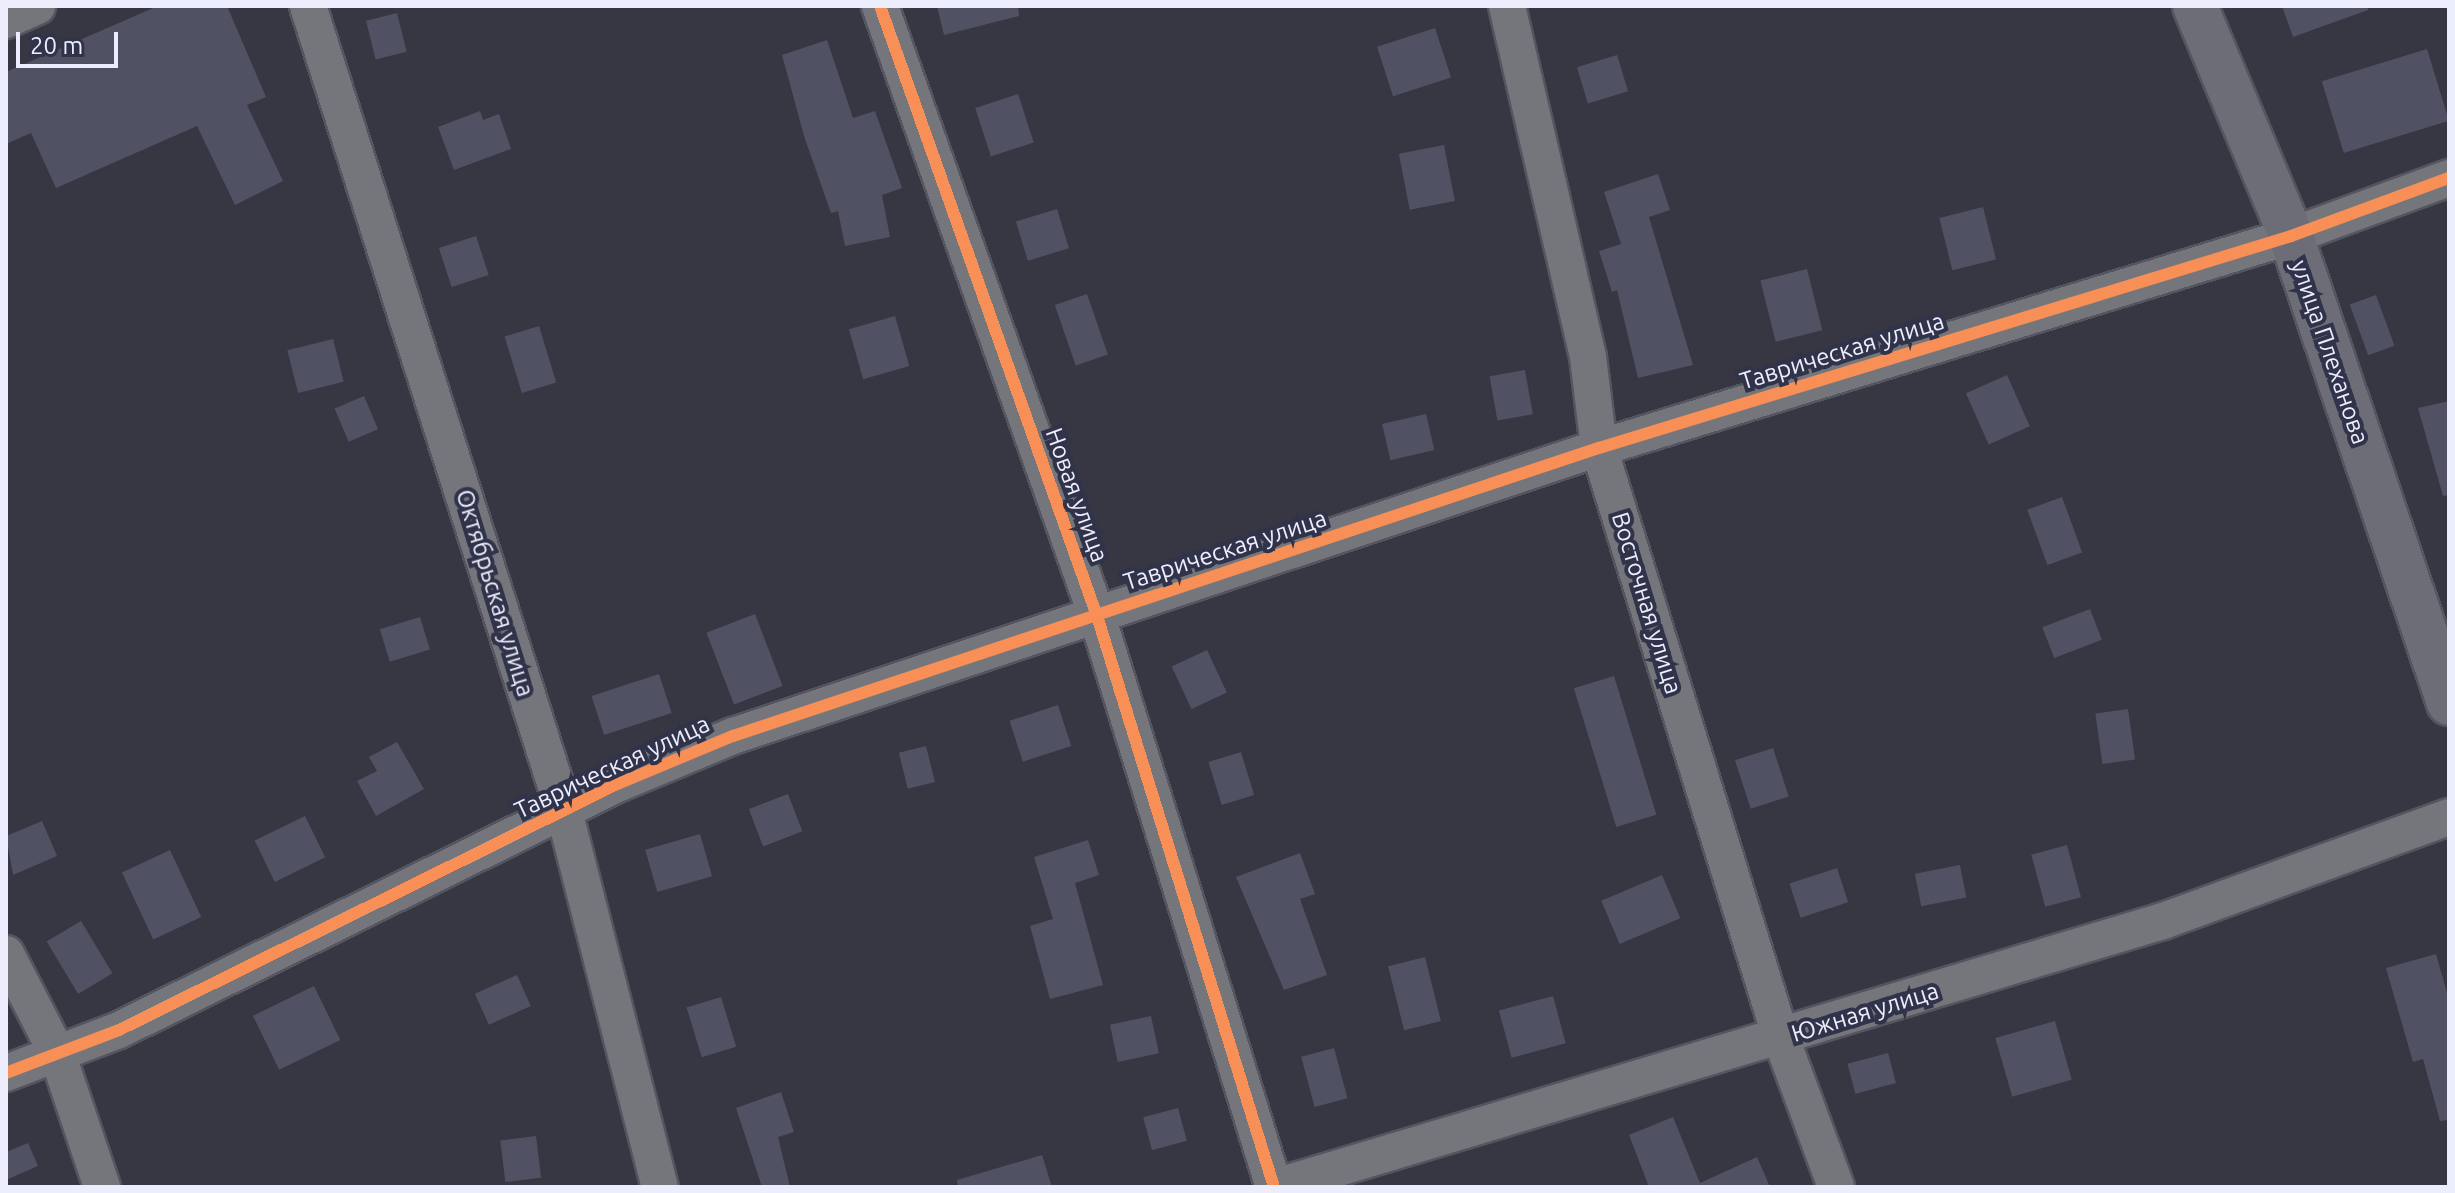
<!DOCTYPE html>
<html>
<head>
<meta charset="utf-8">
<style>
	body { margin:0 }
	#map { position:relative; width:2455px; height:1193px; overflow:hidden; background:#363743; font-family:Ubuntu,sans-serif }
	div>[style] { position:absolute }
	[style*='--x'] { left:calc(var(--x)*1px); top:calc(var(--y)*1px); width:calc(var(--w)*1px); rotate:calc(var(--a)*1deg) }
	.building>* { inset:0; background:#505163; transform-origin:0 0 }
	.roads { filter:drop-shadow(2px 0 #545560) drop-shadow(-2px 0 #545560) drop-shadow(0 2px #545560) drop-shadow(0 -2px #545560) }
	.minor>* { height:36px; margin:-18px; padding:0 18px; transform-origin:18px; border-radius:18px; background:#75767b }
	.major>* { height:44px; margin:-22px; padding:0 22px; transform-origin:22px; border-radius:22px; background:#6c6d76 }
	.cycleway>* { height:12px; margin:-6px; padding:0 6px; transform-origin:6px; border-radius:6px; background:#f78f57 }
	span { translate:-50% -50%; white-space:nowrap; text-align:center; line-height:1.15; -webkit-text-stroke:8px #303349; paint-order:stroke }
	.street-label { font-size:24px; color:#eceefd }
	.frame { position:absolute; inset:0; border:8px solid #eceefd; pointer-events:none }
	.scale { position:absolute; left:16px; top:32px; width:102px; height:36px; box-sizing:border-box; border:4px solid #eceefd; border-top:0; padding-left:10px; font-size:24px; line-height:28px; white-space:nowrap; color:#eceefd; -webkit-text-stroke:6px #303349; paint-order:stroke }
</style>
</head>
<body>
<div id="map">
	<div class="building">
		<div style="clip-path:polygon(158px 6px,227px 6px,266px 97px,247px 105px,283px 181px,235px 205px,197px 126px,56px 188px,31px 133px,6px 144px,6px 72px)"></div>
		<div style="clip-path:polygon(937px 6px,1018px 6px,1019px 16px,944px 35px)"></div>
		<div style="clip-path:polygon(2282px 6px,2368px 6px,2368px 10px,2293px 37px)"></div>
		<div style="left:397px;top:13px;width:40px;height:32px;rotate:76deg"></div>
		<div style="left:1435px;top:28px;width:52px;height:61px;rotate:72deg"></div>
		<div style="clip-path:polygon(827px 40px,853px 118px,875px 111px,902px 188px,882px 195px,890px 237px,845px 246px,838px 211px,831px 213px,804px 136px,782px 55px)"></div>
		<div style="left:2427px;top:49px;width:75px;height:110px;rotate:73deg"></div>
		<div style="left:1617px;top:55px;width:38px;height:42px;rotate:73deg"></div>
		<div style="left:1018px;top:94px;width:51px;height:45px;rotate:72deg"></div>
		<div style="clip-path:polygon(480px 111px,483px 120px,499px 114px,511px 149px,454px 170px,438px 127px)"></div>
		<div style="left:1444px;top:145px;width:57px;height:46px;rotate:79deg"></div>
		<div style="clip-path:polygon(1658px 174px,1670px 210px,1649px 217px,1693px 365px,1638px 378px,1617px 290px,1612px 292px,1599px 251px,1621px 244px,1604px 192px)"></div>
		<div style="left:1983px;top:207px;width:54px;height:45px;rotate:76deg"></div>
		<div style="left:1057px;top:209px;width:41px;height:43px;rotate:73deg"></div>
		<div style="left:476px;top:236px;width:41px;height:39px;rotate:72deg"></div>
		<div style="left:1807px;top:269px;width:63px;height:48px;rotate:76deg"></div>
		<div style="left:1087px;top:294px;width:64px;height:34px;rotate:71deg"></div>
		<div style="left:2376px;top:295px;width:54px;height:28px;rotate:70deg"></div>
		<div style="left:895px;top:316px;width:52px;height:48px;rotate:74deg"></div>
		<div style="left:539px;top:326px;width:59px;height:36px;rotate:73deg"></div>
		<div style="left:333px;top:339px;width:44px;height:47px;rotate:76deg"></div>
		<div style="left:1525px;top:370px;width:45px;height:36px;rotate:80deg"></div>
		<div style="left:2007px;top:375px;width:56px;height:45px;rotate:66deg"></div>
		<div style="left:364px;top:396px;width:36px;height:32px;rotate:67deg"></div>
		<div style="clip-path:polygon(2449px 401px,2449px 495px,2443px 496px,2418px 408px)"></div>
		<div style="left:1426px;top:414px;width:37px;height:45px;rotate:77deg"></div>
		<div style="left:2062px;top:497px;width:59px;height:37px;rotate:70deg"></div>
		<div style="left:2090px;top:609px;width:33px;height:51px;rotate:69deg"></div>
		<div style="left:755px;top:614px;width:77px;height:52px;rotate:69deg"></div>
		<div style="left:420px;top:617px;width:34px;height:42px;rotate:73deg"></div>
		<div style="left:1207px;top:650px;width:47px;height:39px;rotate:65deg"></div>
		<div style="left:659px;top:674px;width:41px;height:71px;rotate:72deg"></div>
		<div style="left:1614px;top:676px;width:145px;height:42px;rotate:73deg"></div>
		<div style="left:1058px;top:705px;width:43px;height:51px;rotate:72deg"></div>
		<div style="left:2128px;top:709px;width:51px;height:33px;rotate:82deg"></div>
		<div style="clip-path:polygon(397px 742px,424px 789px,376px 816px,357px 781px,377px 771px,369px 757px)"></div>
		<div style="left:926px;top:746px;width:37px;height:28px;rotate:76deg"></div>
		<div style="left:1773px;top:748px;width:51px;height:40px;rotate:72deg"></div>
		<div style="left:1241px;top:752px;width:45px;height:34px;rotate:73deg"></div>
		<div style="left:788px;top:794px;width:40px;height:42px;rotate:69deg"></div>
		<div style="left:305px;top:816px;width:46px;height:56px;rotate:64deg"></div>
		<div style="clip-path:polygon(42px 821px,57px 856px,13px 875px,6px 836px)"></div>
		<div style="left:700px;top:834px;width:44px;height:57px;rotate:74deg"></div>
		<div style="clip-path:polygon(1088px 840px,1099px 875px,1075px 883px,1103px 985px,1050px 999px,1030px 926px,1053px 919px,1034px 857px)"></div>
		<div style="left:2067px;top:845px;width:54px;height:37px;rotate:75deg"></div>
		<div style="left:170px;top:850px;width:74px;height:53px;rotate:65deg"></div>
		<div style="clip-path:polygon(1300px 853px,1315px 894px,1300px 899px,1327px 975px,1284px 990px,1236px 877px)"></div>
		<div style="left:1960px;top:865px;width:33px;height:46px;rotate:79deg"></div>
		<div style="left:1837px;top:868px;width:36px;height:50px;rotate:72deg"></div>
		<div style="left:1662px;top:875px;width:47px;height:66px;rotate:67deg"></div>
		<div style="left:81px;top:921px;width:61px;height:40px;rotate:59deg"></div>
		<div style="clip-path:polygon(2436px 954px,2449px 1000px,2449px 1120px,2440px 1121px,2423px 1059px,2413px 1062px,2386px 968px)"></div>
		<div style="left:1425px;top:957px;width:66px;height:38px;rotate:76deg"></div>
		<div style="left:517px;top:975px;width:34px;height:46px;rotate:66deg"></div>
		<div style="left:314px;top:986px;width:60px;height:68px;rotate:64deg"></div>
		<div style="left:1553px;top:996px;width:49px;height:56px;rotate:75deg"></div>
		<div style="left:721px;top:997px;width:52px;height:36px;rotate:73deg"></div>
		<div style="left:1151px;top:1016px;width:38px;height:42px;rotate:78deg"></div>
		<div style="left:2055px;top:1021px;width:61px;height:62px;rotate:74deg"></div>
		<div style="left:1334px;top:1048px;width:52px;height:34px;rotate:75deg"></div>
		<div style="left:1888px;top:1053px;width:31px;height:42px;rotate:75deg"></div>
		<div style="clip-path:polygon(781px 1092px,794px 1132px,778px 1137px,790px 1187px,762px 1187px,736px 1108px)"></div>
		<div style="left:1178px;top:1108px;width:34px;height:36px;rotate:75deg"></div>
		<div style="clip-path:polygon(1673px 1117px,1700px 1183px,1757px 1157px,1770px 1187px,1649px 1187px,1629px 1135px)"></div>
		<div style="left:536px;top:1136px;width:42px;height:36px;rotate:83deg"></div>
		<div style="clip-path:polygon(28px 1143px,38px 1166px,6px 1180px,6px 1152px)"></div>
		<div style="clip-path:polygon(1042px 1155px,1052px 1187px,958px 1187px,957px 1180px)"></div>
	</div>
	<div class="roads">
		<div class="minor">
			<div style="--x:308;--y:6;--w:845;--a:72.36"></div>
			<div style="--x:564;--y:811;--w:388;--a:75.7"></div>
			<div style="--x:880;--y:6;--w:647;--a:70.42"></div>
			<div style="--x:1097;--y:616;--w:598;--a:72.78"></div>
			<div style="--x:1507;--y:6;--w:360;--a:77"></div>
			<div style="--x:1588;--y:357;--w:92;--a:83.1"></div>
			<div style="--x:1599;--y:448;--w:617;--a:72.86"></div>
			<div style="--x:1781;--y:1038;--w:159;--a:69.7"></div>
			<div style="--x:6;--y:20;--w:34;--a:-24"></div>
			<div style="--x:6;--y:954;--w:111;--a:62.7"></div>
			<div style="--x:57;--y:1053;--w:141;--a:71.4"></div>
			<div style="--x:6;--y:1073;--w:121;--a:-20.8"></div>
			<div style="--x:119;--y:1030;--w:553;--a:-26.29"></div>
			<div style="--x:615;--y:785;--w:128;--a:-22.6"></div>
			<div style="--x:733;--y:736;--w:913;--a:-18.4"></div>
			<div style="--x:1599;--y:448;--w:724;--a:-17.03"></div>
			<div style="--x:2291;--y:236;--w:168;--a:-20.2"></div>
			<div style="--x:1275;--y:1187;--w:927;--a:-16.68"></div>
			<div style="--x:2163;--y:921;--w:304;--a:-20"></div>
		</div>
		<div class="major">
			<div style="--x:2195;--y:6;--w:249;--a:67.3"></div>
			<div style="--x:2291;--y:236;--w:493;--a:71.3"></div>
		</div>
	</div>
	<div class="cycleway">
		<div style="--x:880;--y:6;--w:647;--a:70.42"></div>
		<div style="--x:1097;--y:616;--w:598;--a:72.78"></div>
		<div style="--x:6;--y:1073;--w:121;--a:-20.8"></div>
		<div style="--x:119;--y:1030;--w:553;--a:-26.29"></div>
		<div style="--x:615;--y:785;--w:128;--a:-22.6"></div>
		<div style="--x:733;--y:736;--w:913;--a:-18.4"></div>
		<div style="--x:1599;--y:448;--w:724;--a:-17.03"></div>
		<div style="--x:2291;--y:236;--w:168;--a:-20.2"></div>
	</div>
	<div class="street-label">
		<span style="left:1842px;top:351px;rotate:-17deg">Таврическая улица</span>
		<span style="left:2330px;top:352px;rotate:71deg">улица Плеханова</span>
		<span style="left:1077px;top:495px;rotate:70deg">Новая улица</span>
		<span style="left:1225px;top:550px;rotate:-18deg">Таврическая улица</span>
		<span style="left:495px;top:593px;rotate:73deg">Октябрьская улица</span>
		<span style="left:1647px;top:603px;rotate:73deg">Восточная улица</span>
		<span style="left:612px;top:767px;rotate:-25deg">Таврическая улица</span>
		<span style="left:1865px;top:1012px;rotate:-17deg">Южная улица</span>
	</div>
	<div class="frame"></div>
	<div class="scale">20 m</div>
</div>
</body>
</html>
